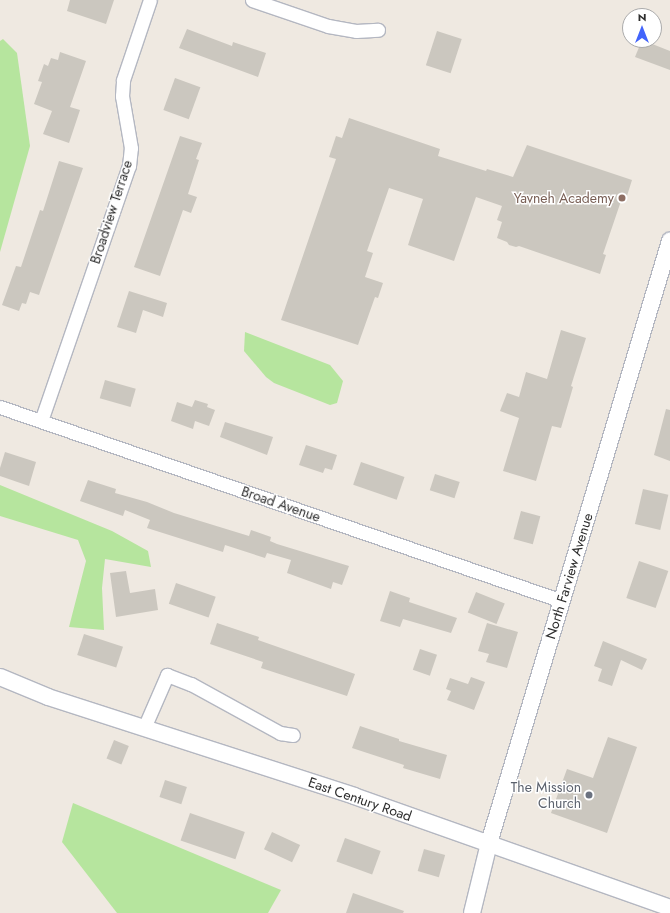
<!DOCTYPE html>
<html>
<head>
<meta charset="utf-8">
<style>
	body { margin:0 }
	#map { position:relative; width:670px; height:913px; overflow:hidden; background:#efe9e1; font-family:Jost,sans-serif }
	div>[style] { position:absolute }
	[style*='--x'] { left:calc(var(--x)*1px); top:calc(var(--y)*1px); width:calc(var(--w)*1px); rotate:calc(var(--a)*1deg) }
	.green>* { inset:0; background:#b6e59e }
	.building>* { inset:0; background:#cbc7bf; transform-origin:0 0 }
	.roads { filter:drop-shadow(1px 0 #b4b7c1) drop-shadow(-1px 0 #b4b7c1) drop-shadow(0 1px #b4b7c1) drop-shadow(0 -1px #b4b7c1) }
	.minor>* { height:13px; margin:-6.5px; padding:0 6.5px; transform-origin:6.5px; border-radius:6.5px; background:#fff }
	.tertiary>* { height:16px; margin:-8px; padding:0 8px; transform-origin:8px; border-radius:8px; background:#fff }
	.dots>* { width:11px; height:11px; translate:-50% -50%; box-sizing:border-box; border:2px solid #fff; border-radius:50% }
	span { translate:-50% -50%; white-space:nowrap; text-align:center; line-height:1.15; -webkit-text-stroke:3px #fff; paint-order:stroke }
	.education-label { font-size:14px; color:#785e54 }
	.right { translate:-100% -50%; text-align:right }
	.street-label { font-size:14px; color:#2e2e2e }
	.worship-label { font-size:14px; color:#5b616d }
	.north { position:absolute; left:622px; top:8px; width:40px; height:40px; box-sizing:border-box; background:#fff; border:1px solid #ababab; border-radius:50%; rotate:0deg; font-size:11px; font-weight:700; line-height:16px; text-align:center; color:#2e2e2e }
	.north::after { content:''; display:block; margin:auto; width:14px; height:18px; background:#4264fb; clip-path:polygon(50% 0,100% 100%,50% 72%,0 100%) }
</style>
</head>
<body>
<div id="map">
	<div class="green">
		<div style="clip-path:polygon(3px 39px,17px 53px,30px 146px,0 252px,0 41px)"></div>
		<div style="clip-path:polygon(245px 332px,330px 365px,343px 381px,337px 403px,330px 405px,274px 383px,266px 377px,244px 351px)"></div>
		<div style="clip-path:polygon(0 485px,112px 531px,148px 551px,151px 567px,105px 559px,102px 588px,104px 630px,69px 627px,86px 561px,78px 540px,0 516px)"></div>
		<div style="clip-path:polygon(73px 803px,281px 890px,268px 913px,117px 913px,62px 842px)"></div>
	</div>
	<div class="building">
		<div style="clip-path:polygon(70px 0,114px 0,106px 24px,67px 11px)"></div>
		<div style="clip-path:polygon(187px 29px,232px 46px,233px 42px,266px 53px,258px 77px,179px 48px)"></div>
		<div style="left:437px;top:31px;width:26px;height:36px;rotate:18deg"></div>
		<div style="clip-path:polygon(642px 40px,670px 51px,670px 70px,635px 57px)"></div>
		<div style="clip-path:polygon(60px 52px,86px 61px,70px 107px,80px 110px,69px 143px,43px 134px,52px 111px,34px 104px,42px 82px,38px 81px,44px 64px,48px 66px,51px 58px,58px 60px)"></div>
		<div style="left:175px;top:78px;width:27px;height:34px;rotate:20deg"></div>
		<div style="clip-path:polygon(349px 118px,440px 149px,438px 156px,486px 171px,487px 169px,513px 177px,527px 145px,632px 180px,626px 199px,622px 198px,603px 254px,606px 255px,600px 274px,519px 246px,516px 247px,509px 245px,507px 242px,497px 238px,502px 222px,497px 220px,502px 206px,476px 197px,454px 261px,408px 245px,423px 199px,389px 188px,367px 251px,373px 253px,365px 277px,383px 283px,378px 298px,375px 297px,358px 345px,281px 320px,336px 159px,329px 157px,336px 136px,342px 138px)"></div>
		<div style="clip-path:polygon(180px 136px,202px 143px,196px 159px,199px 160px,188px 194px,197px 197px,191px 213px,183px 210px,160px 276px,134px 267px)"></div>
		<div style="clip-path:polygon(59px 161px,83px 168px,39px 295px,30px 292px,26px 304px,22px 303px,19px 311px,2px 305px,16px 266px,21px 267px,40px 210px,43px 211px)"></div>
		<div style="clip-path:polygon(129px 291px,167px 303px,163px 317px,143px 310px,136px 333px,117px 327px)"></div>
		<div style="clip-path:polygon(561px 330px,586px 338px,571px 386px,573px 387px,561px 428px,552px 426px,536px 481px,503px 471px,519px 418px,500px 411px,507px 393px,519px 397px,526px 372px,547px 379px)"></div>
		<div style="left:105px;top:380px;width:32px;height:19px;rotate:16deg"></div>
		<div style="clip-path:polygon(195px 400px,208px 404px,207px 407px,215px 410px,209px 426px,195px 421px,193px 429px,171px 421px,177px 402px,192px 407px)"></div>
		<div style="clip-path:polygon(666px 409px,670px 410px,670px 461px,654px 455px)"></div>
		<div style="clip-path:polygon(225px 422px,273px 437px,267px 455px,220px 437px)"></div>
		<div style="clip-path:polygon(306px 445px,337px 455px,332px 470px,325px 468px,323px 473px,299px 465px)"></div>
		<div style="clip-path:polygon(5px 452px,36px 462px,29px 486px,0 476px,0 468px)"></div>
		<div style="left:361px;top:462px;width:46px;height:24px;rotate:19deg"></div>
		<div style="left:435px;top:474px;width:26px;height:17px;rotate:18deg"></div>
		<div style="clip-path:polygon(88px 480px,116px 489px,115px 493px,147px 502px,174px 513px,249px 536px,251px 530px,271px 537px,270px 541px,277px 544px,349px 566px,342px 585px,333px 582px,331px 589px,287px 573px,291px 560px,267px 553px,265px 558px,225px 545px,223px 552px,147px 528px,150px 520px,125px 510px,123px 516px,80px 501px)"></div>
		<div style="left:643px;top:489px;width:26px;height:36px;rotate:13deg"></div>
		<div style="left:521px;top:511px;width:20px;height:29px;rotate:15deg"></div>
		<div style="left:639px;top:561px;width:31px;height:39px;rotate:19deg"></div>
		<div style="clip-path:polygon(126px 571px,130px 593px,155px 589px,158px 610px,116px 617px,110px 573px)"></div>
		<div style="left:176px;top:583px;width:42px;height:22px;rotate:19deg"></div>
		<div style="clip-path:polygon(390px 591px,410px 598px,409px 602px,457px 618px,451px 633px,403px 619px,400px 627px,380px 621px)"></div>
		<div style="left:476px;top:592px;width:31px;height:22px;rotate:22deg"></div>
		<div style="clip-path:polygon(217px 623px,259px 637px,258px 640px,355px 674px,347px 696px,261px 668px,263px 662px,210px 644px)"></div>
		<div style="clip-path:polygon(487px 623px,518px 632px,507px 668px,486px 662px,489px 654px,478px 651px)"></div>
		<div style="left:84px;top:634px;width:41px;height:22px;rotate:18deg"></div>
		<div style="clip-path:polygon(603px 641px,647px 659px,642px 670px,621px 660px,612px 686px,598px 681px,602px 669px,594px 666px)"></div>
		<div style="left:420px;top:649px;width:18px;height:22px;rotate:19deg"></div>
		<div style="clip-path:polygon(471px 677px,485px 682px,474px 710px,447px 700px,451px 691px,446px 689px,450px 678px,468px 684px)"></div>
		<div style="clip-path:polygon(360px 726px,399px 739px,399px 741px,447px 755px,440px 779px,403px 768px,404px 765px,352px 748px)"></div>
		<div style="clip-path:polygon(608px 737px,637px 747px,607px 833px,551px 813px,567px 769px,593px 778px)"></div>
		<div style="left:114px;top:740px;width:16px;height:20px;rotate:22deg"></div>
		<div style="left:165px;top:780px;width:23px;height:18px;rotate:18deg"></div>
		<div style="left:190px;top:813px;width:58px;height:29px;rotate:19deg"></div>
		<div style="left:272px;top:832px;width:31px;height:19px;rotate:25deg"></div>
		<div style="left:345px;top:838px;width:38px;height:25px;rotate:20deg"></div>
		<div style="left:424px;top:849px;width:22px;height:23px;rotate:16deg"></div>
		<div style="clip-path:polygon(353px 893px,404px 911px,403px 913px,346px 913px)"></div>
	</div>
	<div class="roads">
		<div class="minor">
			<div style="--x:252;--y:0;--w:80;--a:18.9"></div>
			<div style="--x:328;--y:26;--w:28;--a:10"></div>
			<div style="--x:356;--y:31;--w:22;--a:-3"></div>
			<div style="--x:0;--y:407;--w:595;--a:19.04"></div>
			<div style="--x:41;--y:421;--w:270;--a:-71"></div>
			<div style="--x:129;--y:166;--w:18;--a:-84"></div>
			<div style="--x:131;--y:148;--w:53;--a:-99.8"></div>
			<div style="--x:122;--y:96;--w:16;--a:-86"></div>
			<div style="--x:123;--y:80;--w:84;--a:-71.4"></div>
			<div style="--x:144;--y:728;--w:58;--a:-66.5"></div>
			<div style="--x:167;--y:675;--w:26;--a:21"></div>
			<div style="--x:191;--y:684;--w:102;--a:28.8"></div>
			<div style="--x:280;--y:733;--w:13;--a:9"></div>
		</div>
		<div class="tertiary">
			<div style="--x:0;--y:677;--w:52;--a:22.6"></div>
			<div style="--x:48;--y:697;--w:322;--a:17.9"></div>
			<div style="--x:354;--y:796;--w:335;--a:19.5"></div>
			<div style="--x:472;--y:913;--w:72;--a:-76.3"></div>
			<div style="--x:489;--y:843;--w:629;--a:-73.27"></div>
		</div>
	</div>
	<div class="dots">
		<div style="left:622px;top:198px;background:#8d6e63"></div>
		<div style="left:589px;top:795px;background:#6b7280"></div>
	</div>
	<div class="education-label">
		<span class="right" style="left:614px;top:198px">Yavneh Academy</span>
	</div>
	<div class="street-label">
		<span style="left:111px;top:212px;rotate:-72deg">Broadview Terrace</span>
		<span style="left:281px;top:504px;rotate:19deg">Broad Avenue</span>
		<span style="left:569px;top:576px;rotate:-73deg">North Farview Avenue</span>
		<span style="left:360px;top:799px;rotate:19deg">East Century Road</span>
	</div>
	<div class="worship-label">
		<span class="right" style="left:581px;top:795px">The Mission<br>Church</span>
	</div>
	<div class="north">N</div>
</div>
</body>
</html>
